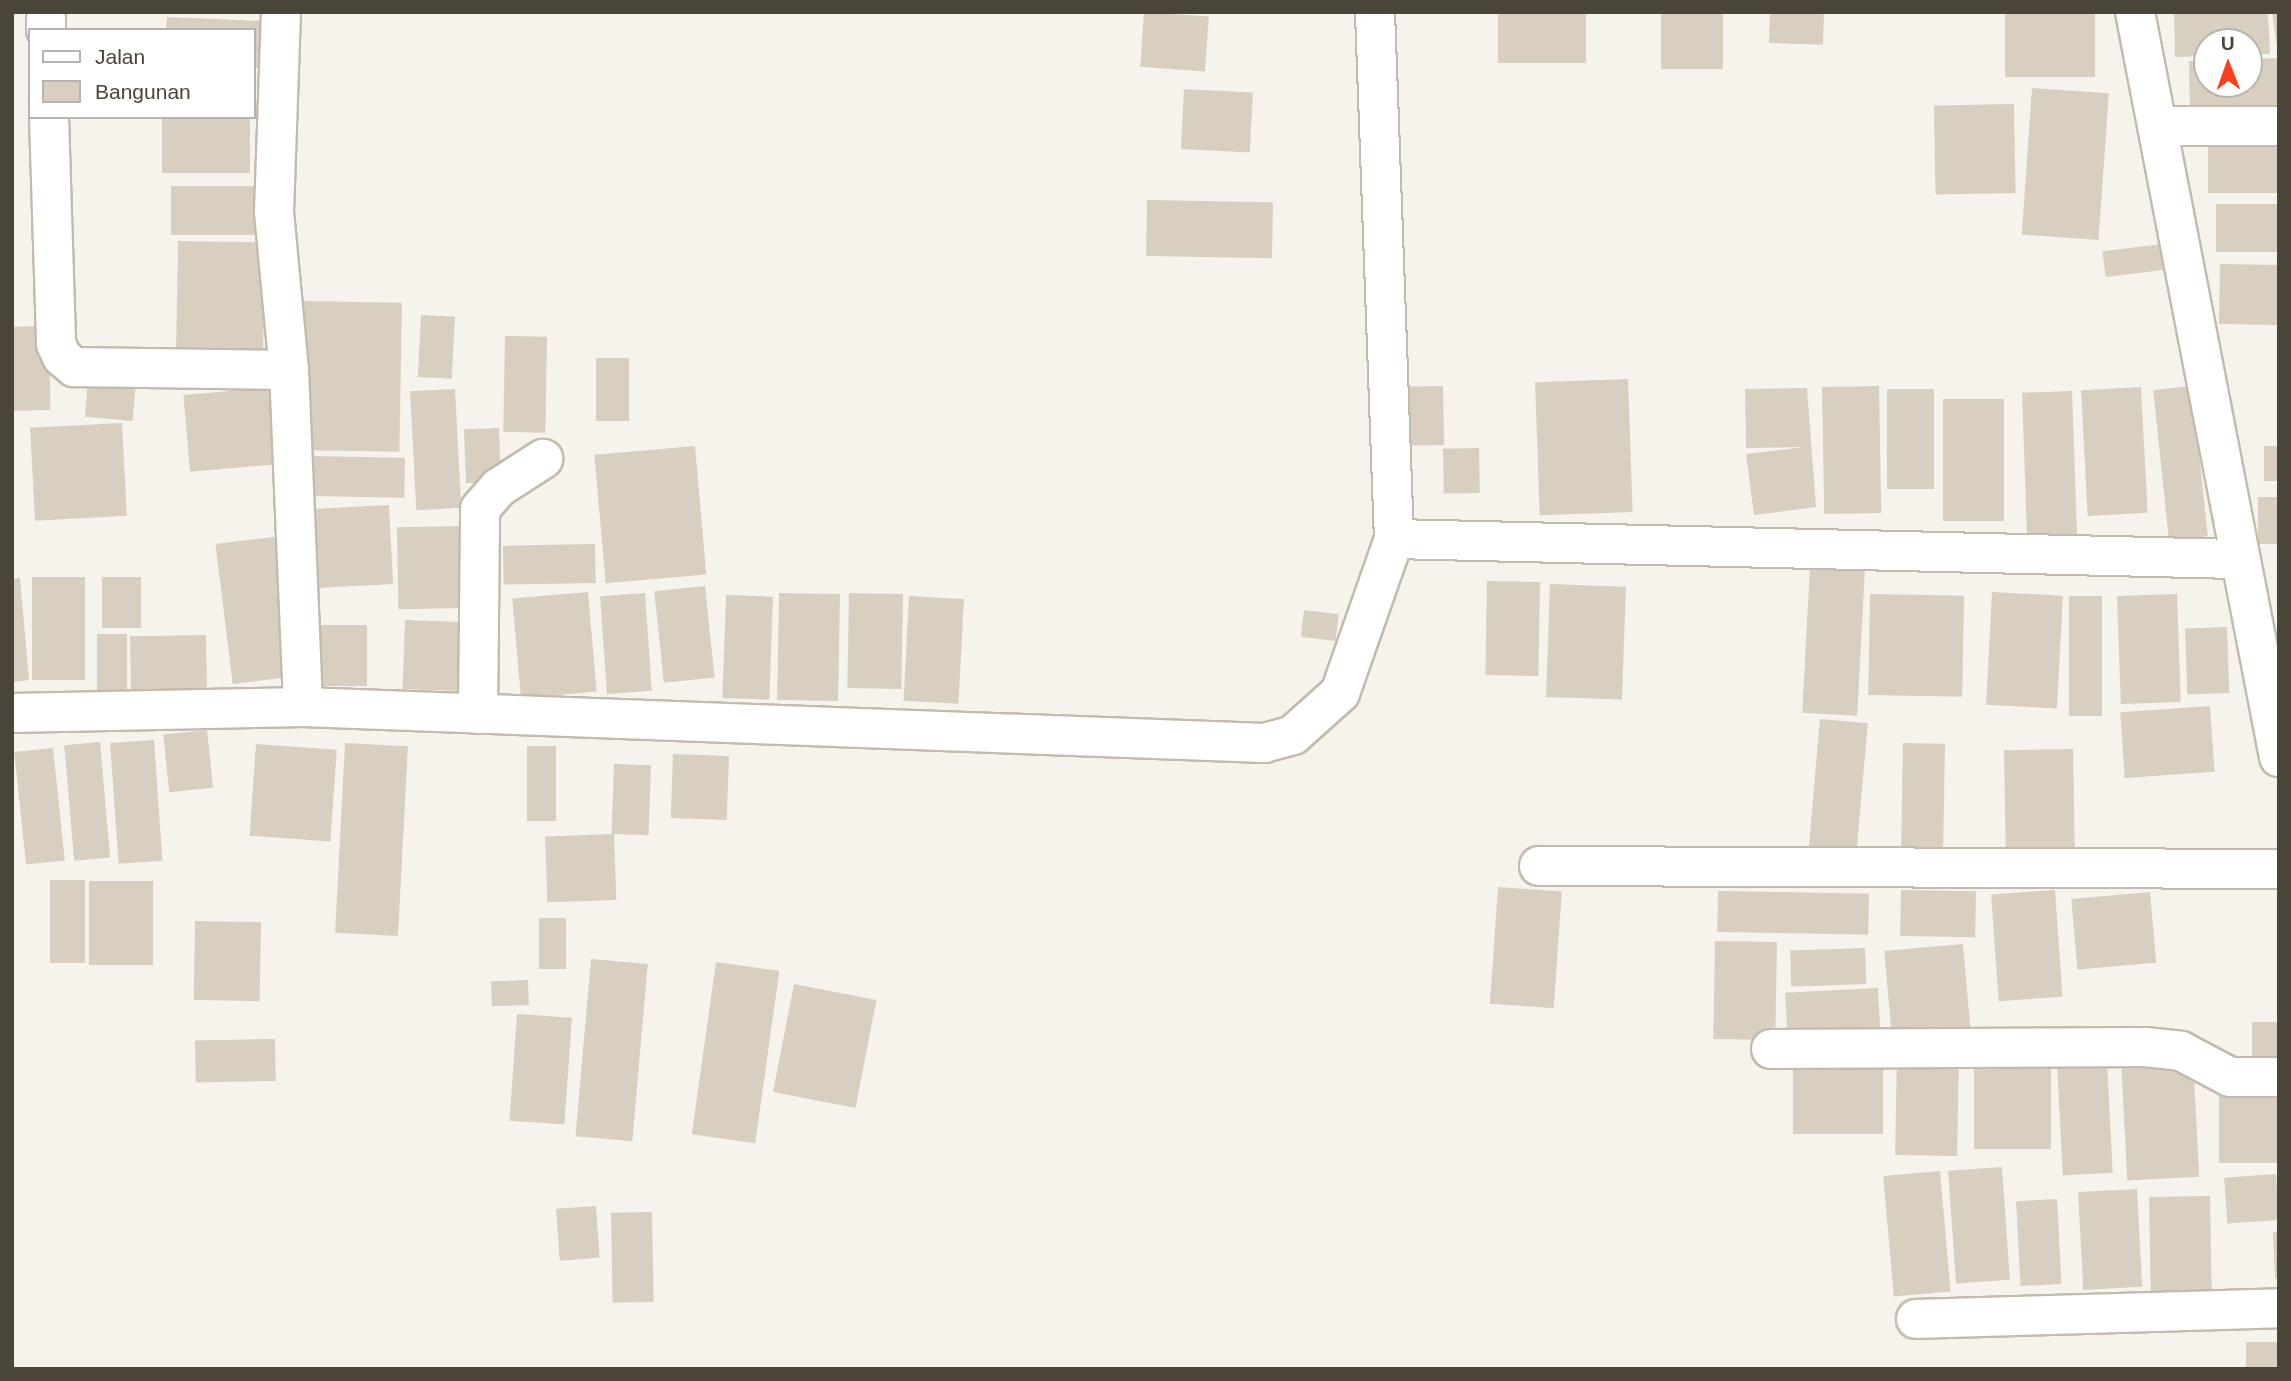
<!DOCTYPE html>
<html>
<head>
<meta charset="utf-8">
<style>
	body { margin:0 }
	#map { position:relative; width:2291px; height:1381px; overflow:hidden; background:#f6f3ec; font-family:Arial,sans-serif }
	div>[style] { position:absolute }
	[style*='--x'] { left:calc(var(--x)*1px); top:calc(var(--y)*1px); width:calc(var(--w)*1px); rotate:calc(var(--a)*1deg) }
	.building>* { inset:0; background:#d8cfc1; transform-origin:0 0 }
	.roads { filter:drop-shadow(2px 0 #c2bbae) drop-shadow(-2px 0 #c2bbae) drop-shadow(0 2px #c2bbae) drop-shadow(0 -2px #c2bbae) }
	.minor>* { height:38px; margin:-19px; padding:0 19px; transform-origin:19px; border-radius:19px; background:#fff }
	span { translate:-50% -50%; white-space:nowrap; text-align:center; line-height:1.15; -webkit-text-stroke:7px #fff; paint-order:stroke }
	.frame { position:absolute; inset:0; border:14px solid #4b4439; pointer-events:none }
	.legend { position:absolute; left:28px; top:28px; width:228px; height:91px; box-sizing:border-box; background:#fff; border:2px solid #b7b4b0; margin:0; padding:9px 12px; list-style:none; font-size:21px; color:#4b4439 }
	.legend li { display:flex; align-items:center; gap:14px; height:35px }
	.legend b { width:35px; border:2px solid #b7b4b0 }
	.north { position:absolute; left:2193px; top:28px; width:70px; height:70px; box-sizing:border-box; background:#fff; border:2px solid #b7b4b0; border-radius:50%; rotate:359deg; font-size:19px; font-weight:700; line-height:28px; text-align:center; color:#4b4439 }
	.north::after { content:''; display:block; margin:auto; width:24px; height:32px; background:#fc3f1d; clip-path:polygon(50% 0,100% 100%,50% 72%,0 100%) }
</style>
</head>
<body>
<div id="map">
	<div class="building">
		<div style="left:1144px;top:12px;width:65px;height:55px;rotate:4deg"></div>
		<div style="left:1498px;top:12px;width:88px;height:51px"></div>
		<div style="left:1661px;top:12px;width:62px;height:57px"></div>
		<div style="left:1770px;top:12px;width:54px;height:31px;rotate:2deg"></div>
		<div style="left:2005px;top:12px;width:90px;height:65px"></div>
		<div style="clip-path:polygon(2174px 12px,2268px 12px,2270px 54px,2249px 54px,2249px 42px,2207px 42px,2207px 56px,2175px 57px)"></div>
		<div style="clip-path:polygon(2272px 12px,2279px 12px,2279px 47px,2277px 47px)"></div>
		<div style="clip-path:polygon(167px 17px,265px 21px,263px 68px,254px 68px,254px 30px,166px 30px)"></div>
		<div style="clip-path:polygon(2279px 58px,2279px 114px,2190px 117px,2189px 61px,2207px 61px,2207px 84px,2249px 84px,2249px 59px)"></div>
		<div style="left:2032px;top:88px;width:77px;height:147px;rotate:4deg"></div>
		<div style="left:1184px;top:89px;width:69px;height:60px;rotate:3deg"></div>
		<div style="left:2014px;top:104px;width:89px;height:80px;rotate:89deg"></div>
		<div style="left:162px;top:117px;width:88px;height:56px"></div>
		<div style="left:2279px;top:142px;width:51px;height:71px;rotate:90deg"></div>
		<div style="left:171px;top:186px;width:91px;height:49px"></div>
		<div style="left:1147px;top:200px;width:126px;height:56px;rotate:1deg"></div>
		<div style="left:2279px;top:204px;width:48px;height:63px;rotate:90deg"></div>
		<div style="left:178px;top:241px;width:87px;height:114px;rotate:1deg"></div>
		<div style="left:2170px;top:243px;width:26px;height:68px;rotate:83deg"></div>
		<div style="left:2220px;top:264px;width:59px;height:60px;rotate:1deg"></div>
		<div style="left:300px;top:301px;width:102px;height:149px;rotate:1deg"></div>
		<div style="left:421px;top:315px;width:34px;height:62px;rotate:3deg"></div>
		<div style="left:49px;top:326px;width:84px;height:37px;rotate:89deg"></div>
		<div style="left:505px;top:336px;width:42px;height:96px;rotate:1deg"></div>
		<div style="left:629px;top:358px;width:63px;height:33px;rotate:90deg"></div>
		<div style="left:1628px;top:379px;width:133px;height:93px;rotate:88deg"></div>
		<div style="left:88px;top:380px;width:48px;height:37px;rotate:5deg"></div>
		<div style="left:1443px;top:386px;width:59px;height:45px;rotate:89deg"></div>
		<div style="left:1879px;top:386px;width:127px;height:57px;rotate:89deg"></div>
		<div style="left:2192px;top:386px;width:151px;height:39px;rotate:84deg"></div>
		<div style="left:276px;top:387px;width:77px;height:93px;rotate:85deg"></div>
		<div style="left:2141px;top:387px;width:126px;height:60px;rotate:87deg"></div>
		<div style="clip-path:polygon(1807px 388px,1816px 507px,1754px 515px,1746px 454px,1805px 447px,1746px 448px,1745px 389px)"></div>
		<div style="left:455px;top:389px;width:119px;height:45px;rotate:87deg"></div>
		<div style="left:1887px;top:389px;width:47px;height:100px"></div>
		<div style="left:2072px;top:391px;width:146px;height:50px;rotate:88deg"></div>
		<div style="left:1943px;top:399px;width:61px;height:122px"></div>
		<div style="left:122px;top:423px;width:93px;height:92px;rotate:87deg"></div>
		<div style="left:499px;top:428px;width:54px;height:35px;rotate:88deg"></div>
		<div style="left:695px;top:446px;width:129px;height:101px;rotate:85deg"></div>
		<div style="left:2264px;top:446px;width:15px;height:35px"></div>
		<div style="left:1479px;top:448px;width:45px;height:36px;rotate:89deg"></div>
		<div style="left:311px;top:456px;width:94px;height:40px;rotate:1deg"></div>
		<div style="left:2279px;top:497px;width:47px;height:21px;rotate:90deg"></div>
		<div style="left:389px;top:505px;width:79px;height:86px;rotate:87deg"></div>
		<div style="left:463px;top:526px;width:82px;height:66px;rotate:89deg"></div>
		<div style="left:281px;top:536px;width:141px;height:66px;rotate:83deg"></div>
		<div style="left:595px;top:544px;width:39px;height:92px;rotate:89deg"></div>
		<div style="left:1810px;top:566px;width:55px;height:147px;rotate:3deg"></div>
		<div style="left:32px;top:577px;width:53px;height:103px"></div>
		<div style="left:141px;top:577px;width:51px;height:39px;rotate:90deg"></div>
		<div style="clip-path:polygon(20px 578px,29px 680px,12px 682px,12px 579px)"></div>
		<div style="left:1487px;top:581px;width:53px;height:94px;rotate:1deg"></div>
		<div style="left:1550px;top:584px;width:76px;height:113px;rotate:2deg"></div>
		<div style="left:705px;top:586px;width:92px;height:51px;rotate:84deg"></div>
		<div style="left:588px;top:592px;width:100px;height:76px;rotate:85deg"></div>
		<div style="left:1992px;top:592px;width:71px;height:113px;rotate:3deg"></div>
		<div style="left:645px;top:593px;width:98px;height:45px;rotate:86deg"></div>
		<div style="left:779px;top:593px;width:61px;height:107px;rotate:1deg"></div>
		<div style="left:849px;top:593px;width:54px;height:95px;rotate:1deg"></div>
		<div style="left:1870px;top:594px;width:94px;height:101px;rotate:1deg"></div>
		<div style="left:2177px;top:594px;width:108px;height:60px;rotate:88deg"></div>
		<div style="left:726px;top:595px;width:47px;height:103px;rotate:2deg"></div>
		<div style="left:909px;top:596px;width:55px;height:105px;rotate:3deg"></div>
		<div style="left:2069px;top:596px;width:33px;height:120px"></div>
		<div style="left:1304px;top:610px;width:35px;height:27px;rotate:7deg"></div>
		<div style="left:405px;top:620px;width:56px;height:69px;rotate:2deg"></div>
		<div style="left:317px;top:625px;width:50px;height:61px"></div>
		<div style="left:2227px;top:627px;width:66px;height:42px;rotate:88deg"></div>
		<div style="left:97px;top:634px;width:30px;height:57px"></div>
		<div style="left:206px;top:635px;width:55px;height:76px;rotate:89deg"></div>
		<div style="left:2210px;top:706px;width:66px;height:90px;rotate:86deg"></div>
		<div style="left:1820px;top:719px;width:48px;height:133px;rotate:5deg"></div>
		<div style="left:207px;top:730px;width:58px;height:44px;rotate:84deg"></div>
		<div style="left:154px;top:740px;width:121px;height:44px;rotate:86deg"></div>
		<div style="left:100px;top:742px;width:116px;height:36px;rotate:85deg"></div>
		<div style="left:345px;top:743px;width:63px;height:190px;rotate:3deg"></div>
		<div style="left:1903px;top:743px;width:42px;height:115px;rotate:1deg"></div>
		<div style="left:256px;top:744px;width:81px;height:92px;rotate:4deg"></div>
		<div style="left:527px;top:746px;width:29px;height:75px"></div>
		<div style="left:53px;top:748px;width:113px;height:39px;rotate:84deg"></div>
		<div style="left:2073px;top:749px;width:112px;height:69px;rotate:89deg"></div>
		<div style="left:673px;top:754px;width:56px;height:64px;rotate:2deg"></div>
		<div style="left:614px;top:764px;width:37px;height:70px;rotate:2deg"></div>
		<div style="left:614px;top:834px;width:66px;height:69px;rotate:88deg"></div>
		<div style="left:50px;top:880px;width:35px;height:83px"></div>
		<div style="left:89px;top:881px;width:64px;height:84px"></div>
		<div style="left:1498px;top:887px;width:64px;height:117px;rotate:4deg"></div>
		<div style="left:1901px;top:890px;width:75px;height:46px;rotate:1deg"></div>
		<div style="left:2055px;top:890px;width:107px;height:64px;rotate:86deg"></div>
		<div style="left:1718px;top:891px;width:151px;height:41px;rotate:1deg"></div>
		<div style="left:2150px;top:892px;width:71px;height:79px;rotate:85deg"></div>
		<div style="left:539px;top:918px;width:27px;height:51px"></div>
		<div style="left:195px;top:921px;width:66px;height:79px;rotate:1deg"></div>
		<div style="left:1715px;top:941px;width:62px;height:98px;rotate:1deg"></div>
		<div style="left:1963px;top:944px;width:93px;height:79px;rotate:85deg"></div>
		<div style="left:1865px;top:948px;width:36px;height:75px;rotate:88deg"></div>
		<div style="left:591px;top:959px;width:57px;height:178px;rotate:5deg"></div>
		<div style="left:716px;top:962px;width:64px;height:174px;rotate:8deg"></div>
		<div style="left:528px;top:980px;width:25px;height:37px;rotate:88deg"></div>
		<div style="left:794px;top:984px;width:84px;height:110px;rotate:11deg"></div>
		<div style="left:1878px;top:988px;width:39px;height:93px;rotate:87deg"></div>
		<div style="left:517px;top:1014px;width:55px;height:107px;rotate:4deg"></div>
		<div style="left:2279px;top:1022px;width:41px;height:27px;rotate:90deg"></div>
		<div style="left:275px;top:1039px;width:42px;height:80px;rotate:89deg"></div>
		<div style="left:1897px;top:1050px;width:62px;height:105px;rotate:1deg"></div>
		<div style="left:1793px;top:1052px;width:90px;height:82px"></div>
		<div style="left:2051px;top:1052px;width:97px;height:77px;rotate:90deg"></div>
		<div style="left:2193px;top:1058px;width:119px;height:72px;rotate:87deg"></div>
		<div style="left:2107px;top:1063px;width:110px;height:50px;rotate:87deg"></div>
		<div style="left:2219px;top:1089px;width:58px;height:74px"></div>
		<div style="left:2002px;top:1167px;width:113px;height:54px;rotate:86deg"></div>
		<div style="left:1940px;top:1171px;width:121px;height:57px;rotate:85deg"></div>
		<div style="left:2276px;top:1174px;width:46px;height:52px;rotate:86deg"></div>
		<div style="left:2137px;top:1189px;width:98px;height:59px;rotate:87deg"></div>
		<div style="left:2210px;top:1196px;width:95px;height:61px;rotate:89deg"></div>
		<div style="left:2057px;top:1199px;width:85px;height:41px;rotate:87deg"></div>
		<div style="left:596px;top:1206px;width:52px;height:40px;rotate:86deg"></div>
		<div style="left:652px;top:1212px;width:90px;height:41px;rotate:89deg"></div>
		<div style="clip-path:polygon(2273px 1232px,2279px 1232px,2279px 1278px,2275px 1279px)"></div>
		<div style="left:2279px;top:1342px;width:27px;height:33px;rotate:90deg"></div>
	</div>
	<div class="roads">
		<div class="minor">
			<div style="--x:281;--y:12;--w:200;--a:92"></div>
			<div style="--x:274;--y:212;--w:159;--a:84.6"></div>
			<div style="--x:1375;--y:12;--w:527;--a:87.94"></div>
			<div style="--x:2135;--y:12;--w:759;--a:79.06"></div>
			<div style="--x:46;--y:18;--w:12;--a:90"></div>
			<div style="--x:49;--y:117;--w:227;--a:88.2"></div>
			<div style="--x:56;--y:344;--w:14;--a:65"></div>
			<div style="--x:62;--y:357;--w:16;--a:40"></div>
			<div style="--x:74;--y:367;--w:215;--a:0.8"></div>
			<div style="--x:289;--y:370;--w:337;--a:87.6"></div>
			<div style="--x:2157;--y:126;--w:122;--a:0"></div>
			<div style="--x:12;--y:713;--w:291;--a:-1.2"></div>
			<div style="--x:303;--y:707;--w:962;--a:2.15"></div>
			<div style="--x:1264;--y:743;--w:30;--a:-15"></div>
			<div style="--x:1293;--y:735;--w:63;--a:-41.8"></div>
			<div style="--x:1340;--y:693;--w:163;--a:-70.7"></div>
			<div style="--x:1394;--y:539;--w:845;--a:1.36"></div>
			<div style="--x:478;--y:714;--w:205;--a:-89.4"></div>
			<div style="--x:480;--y:509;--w:28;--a:-49"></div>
			<div style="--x:498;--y:488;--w:54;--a:-32.8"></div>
			<div style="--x:1539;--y:866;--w:740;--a:0.23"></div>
			<div style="--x:1771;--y:1049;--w:374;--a:-0.3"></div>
			<div style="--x:2145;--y:1047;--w:36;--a:6"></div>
			<div style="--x:2181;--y:1051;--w:55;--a:28"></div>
			<div style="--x:2230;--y:1077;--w:49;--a:0"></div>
			<div style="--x:1916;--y:1319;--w:363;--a:-1.7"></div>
		</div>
	</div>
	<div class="frame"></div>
	<ul class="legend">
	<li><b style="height:9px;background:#fff"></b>Jalan</li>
	<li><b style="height:19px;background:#d8cfc1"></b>Bangunan</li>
	</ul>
	<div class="north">U</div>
</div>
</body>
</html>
